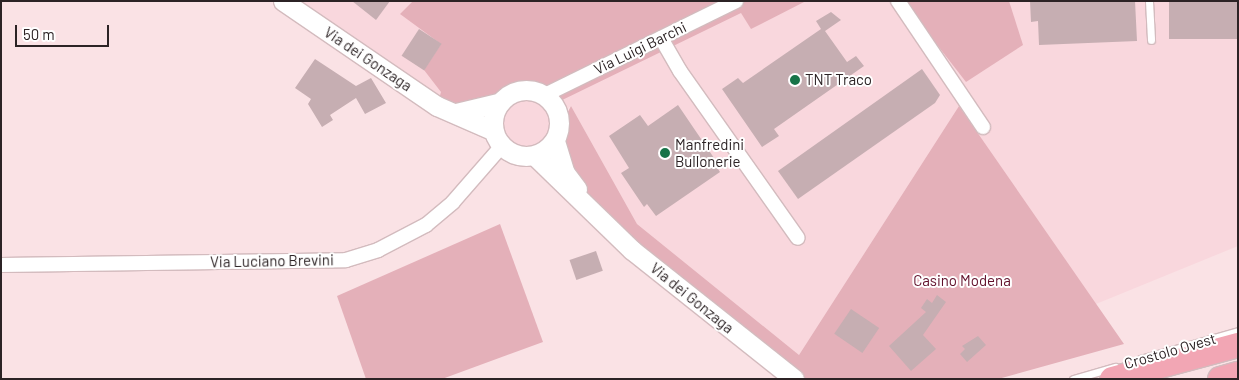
<!DOCTYPE html>
<html>
<head>
<meta charset="utf-8">
<style>
	body { margin:0 }
	#map { position:relative; width:1239px; height:380px; overflow:hidden; background:#fae2e5; font-family:Barlow,sans-serif }
	div>[style] { position:absolute }
	[style*='--x'] { left:calc(var(--x)*1px); top:calc(var(--y)*1px); width:calc(var(--w)*1px); rotate:calc(var(--a)*1deg) }
	.built>* { inset:0; background:#f9d7dd }
	.green>* { inset:0; background:#e4b0b9 }
	.building>* { inset:0; background:#c6aeb2; transform-origin:0 0 }
	.roads { filter:drop-shadow(1px 0 #d3bbbe) drop-shadow(-1px 0 #d3bbbe) drop-shadow(0 1px #d3bbbe) drop-shadow(0 -1px #d3bbbe) }
	.service>* { height:7px; margin:-3.5px; padding:0 3.5px; transform-origin:3.5px; border-radius:3.5px; background:#fff }
	.minor>* { height:14px; margin:-7px; padding:0 7px; transform-origin:7px; border-radius:7px; background:#fff }
	.secondary>* { height:19px; margin:-9.5px; padding:0 9.5px; transform-origin:9.5px; border-radius:9.5px; background:#fff }
	.secondary>.ring { margin:-9.5px; padding:0; box-sizing:content-box; background:none; border:19px solid #fff; border-radius:50% }
	.motorway>* { height:24px; margin:-12px; padding:0 12px; transform-origin:12px; border-radius:12px; background:#f2a6b4 }
	.dots>* { width:14px; height:14px; translate:-50% -50%; box-sizing:border-box; border:2px solid #fff; border-radius:50% }
	span { translate:-50% -50%; white-space:nowrap; text-align:center; line-height:1.15; -webkit-text-stroke:4px #fff; paint-order:stroke }
	.street-label { font-size:15px; color:#2c2325 }
	.poi-label { font-size:15px; color:#2c2325 }
	.left { translate:0 -50%; text-align:left }
	.park-label { font-size:15px; color:#600f2a }
	.frame { position:absolute; inset:0; border:2px solid #2c2325; pointer-events:none }
	.scale { position:absolute; left:15px; top:25px; width:94px; height:22px; box-sizing:border-box; border:2px solid #2c2325; border-top:0; padding-left:6px; font-size:15px; line-height:18px; white-space:nowrap; color:#2c2325; -webkit-text-stroke:4px #fff; paint-order:stroke }
</style>
</head>
<body>
<div id="map">
	<div class="built">
		<div style="clip-path:polygon(299px 1px,1238px 1px,1238px 246px,1096px 304px,959px 106px,799px 355px,637px 224px,571px 106px,559px 116px,559px 129px,555px 141px,535px 156px,515px 154px,501px 147px,492px 130px,456px 113px,396px 66px)"></div>
	</div>
	<div class="green">
		<div style="clip-path:polygon(413px 1px,806px 1px,751px 29px,741px 13px,554px 104px,545px 95px,528px 89px,511px 92px,498px 103px,437px 106px,441px 92px,424px 70px,441px 44px,400px 14px)"></div>
		<div style="clip-path:polygon(903px 1px,1009px 1px,1023px 45px,966px 82px)"></div>
		<div style="clip-path:polygon(571px 106px,637px 224px,799px 355px,959px 106px,1124px 344px,998px 379px,794px 379px,632px 250px,565px 173px,559px 129px)"></div>
		<div style="clip-path:polygon(500px 224px,543px 342px,442px 379px,366px 379px,337px 296px)"></div>
	</div>
	<div class="building">
		<div style="clip-path:polygon(352px 1px,390px 1px,376px 20px)"></div>
		<div style="clip-path:polygon(1030px 1px,1135px 1px,1137px 41px,1039px 45px,1038px 21px,1031px 22px)"></div>
		<div style="left:1169px;top:1px;width:69px;height:38px"></div>
		<div style="clip-path:polygon(831px 12px,841px 20px,825px 31px,847px 62px,856px 56px,864px 66px,774px 129px,779px 136px,762px 147px,722px 89px,738px 78px,743px 83px,821px 29px,816px 21px)"></div>
		<div style="left:419px;top:29px;width:27px;height:32px;rotate:33deg"></div>
		<div style="clip-path:polygon(315px 59px,356px 86px,371px 78px,386px 103px,365px 114px,356px 98px,330px 115px,333px 120px,322px 127px,308px 104px,311px 99px,295px 88px)"></div>
		<div style="clip-path:polygon(922px 69px,940px 95px,935px 103px,798px 199px,778px 171px)"></div>
		<div style="clip-path:polygon(678px 105px,714px 158px,712px 160px,720px 172px,656px 216px,647px 204px,644px 207px,621px 173px,629px 168px,609px 136px,640px 115px,648px 126px)"></div>
		<div style="left:596px;top:251px;width:21px;height:28px;rotate:71deg"></div>
		<div style="clip-path:polygon(937px 295px,946px 302px,923px 335px,936px 349px,911px 371px,889px 346px,926px 312px,921px 308px,927px 299px,932px 303px)"></div>
		<div style="left:851px;top:309px;width:34px;height:30px;rotate:34deg"></div>
		<div style="clip-path:polygon(978px 336px,986px 345px,967px 362px,960px 354px,965px 349px,962px 346px)"></div>
	</div>
	<div class="roads">
		<div class="service">
			<div style="--x:1149;--y:1;--w:39;--a:87"></div>
			<div style="--x:1140;--y:359;--w:102;--a:-15.9"></div>
			<div style="--x:1073;--y:379;--w:44;--a:-15.9"></div>
		</div>
		<div class="minor">
			<div style="--x:898;--y:1;--w:152;--a:56"></div>
			<div style="--x:661;--y:38;--w:38;--a:60"></div>
			<div style="--x:680;--y:71;--w:204;--a:54.8"></div>
			<div style="--x:545;--y:95;--w:213;--a:-26.2"></div>
			<div style="--x:1;--y:265;--w:345;--a:-0.8"></div>
			<div style="--x:346;--y:260;--w:34;--a:-17"></div>
			<div style="--x:378;--y:250;--w:54;--a:-27.5"></div>
			<div style="--x:426;--y:225;--w:35;--a:-40"></div>
			<div style="--x:453;--y:202;--w:73;--a:-48.9"></div>
		</div>
		<div class="secondary">
			<div style="--x:283;--y:1;--w:186;--a:34.3"></div>
			<div style="--x:437;--y:106;--w:60;--a:23.6"></div>
			<div class="ring" style="left:493px;top:90px;width:47px;height:47px"></div>
			<div style="--x:456;--y:113;--w:43;--a:-13.4"></div>
			<div style="--x:555;--y:141;--w:34;--a:73"></div>
			<div style="--x:565;--y:173;--w:20;--a:53"></div>
			<div style="--x:535;--y:156;--w:135;--a:44.1"></div>
			<div style="--x:632;--y:250;--w:207;--a:38.5"></div>
		</div>
		<div class="motorway">
			<div style="--x:1112;--y:379;--w:131;--a:-15.1"></div>
			<div style="--x:1220;--y:379;--w:19;--a:-16"></div>
		</div>
	</div>
	<div class="dots">
		<div style="left:795px;top:80px;background:#167348"></div>
		<div style="left:665px;top:153px;background:#167348"></div>
	</div>
	<div class="street-label">
		<span style="left:640px;top:48px;rotate:-26deg">Via Luigi Barchi</span>
		<span style="left:368px;top:59px;rotate:34deg">Via dei Gonzaga</span>
		<span style="left:272px;top:261px;rotate:-1deg">Via Luciano Brevini</span>
		<span style="left:692px;top:298px;rotate:39deg">Via dei Gonzaga</span>
		<span style="left:1170px;top:351px;rotate:-16deg">Crostolo Ovest</span>
	</div>
	<div class="poi-label">
		<span class="left" style="left:805px;top:80px">TNT Traco</span>
		<span class="left" style="left:675px;top:153px">Manfredini<br>Bullonerie</span>
	</div>
	<div class="park-label">
		<span style="left:962px;top:281px">Casino Modena</span>
	</div>
	<div class="frame"></div>
	<div class="scale">50 m</div>
</div>
</body>
</html>
